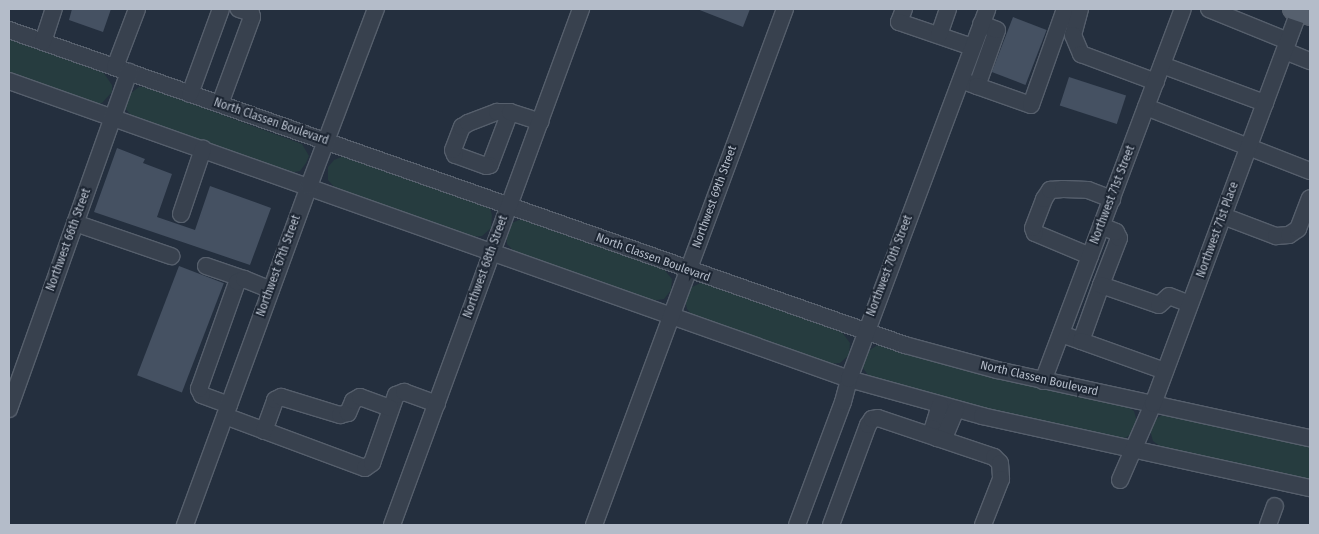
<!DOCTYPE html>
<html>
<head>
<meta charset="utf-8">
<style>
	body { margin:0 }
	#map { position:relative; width:1319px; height:534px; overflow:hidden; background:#242f3e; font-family:"Fira Sans Condensed",sans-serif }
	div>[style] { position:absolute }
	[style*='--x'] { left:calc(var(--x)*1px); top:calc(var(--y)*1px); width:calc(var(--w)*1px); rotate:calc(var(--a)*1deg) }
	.green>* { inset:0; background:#263c3f }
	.building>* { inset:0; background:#455162; transform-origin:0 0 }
	.roads { filter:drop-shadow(1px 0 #565f6c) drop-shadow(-1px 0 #565f6c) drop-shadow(0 1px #565f6c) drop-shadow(0 -1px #565f6c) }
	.minor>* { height:16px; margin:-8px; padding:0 8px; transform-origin:8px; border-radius:8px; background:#38414e }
	.major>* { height:20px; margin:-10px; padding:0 10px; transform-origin:10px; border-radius:10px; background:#56606e }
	span { translate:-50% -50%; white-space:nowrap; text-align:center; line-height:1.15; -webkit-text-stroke:4px #1d2633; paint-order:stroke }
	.street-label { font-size:12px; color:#b4bcc9 }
	.frame { position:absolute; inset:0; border:10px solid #b4bcc9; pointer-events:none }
</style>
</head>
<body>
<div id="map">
	<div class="green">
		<div style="clip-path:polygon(9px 39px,103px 72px,112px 85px,112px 92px,102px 103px,94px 104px,9px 74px)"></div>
		<div style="clip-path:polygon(139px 87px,146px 87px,302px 144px,309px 156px,306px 163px,300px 171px,288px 173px,133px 118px,126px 109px,126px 103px,127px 96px)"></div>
		<div style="clip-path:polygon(344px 156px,484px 204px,490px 208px,492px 215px,491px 228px,482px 236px,472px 237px,335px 188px,328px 180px,328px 167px,334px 160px)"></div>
		<div style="clip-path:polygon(521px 219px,662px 267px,672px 279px,671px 290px,664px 299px,651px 301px,514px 251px,507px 244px,506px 234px,512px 223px)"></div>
		<div style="clip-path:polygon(701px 283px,841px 331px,850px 343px,849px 355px,840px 363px,828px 364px,694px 317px,687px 309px,685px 299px,692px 287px)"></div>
		<div style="clip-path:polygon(878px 345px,956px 367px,1124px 405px,1134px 411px,1137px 422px,1133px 433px,1125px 438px,1118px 439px,961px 404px,870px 378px,863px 368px,863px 361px,868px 351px)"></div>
		<div style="clip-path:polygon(1162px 415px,1170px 415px,1310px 445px,1310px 481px,1164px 449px,1153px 441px,1151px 434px,1151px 427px,1156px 419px)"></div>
	</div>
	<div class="building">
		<div style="clip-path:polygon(72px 9px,111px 9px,103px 32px,69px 20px)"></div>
		<div style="clip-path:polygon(697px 9px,750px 9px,743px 27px)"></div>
		<div style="left:1013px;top:17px;width:36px;height:59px;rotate:21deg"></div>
		<div style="left:1069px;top:77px;width:60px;height:30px;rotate:18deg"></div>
		<div style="clip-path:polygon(117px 148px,145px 159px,143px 163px,172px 174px,157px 217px,195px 230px,210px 186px,271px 208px,250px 265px,94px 212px)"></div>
		<div style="left:179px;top:266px;width:48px;height:117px;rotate:21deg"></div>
	</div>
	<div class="roads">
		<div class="minor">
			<div style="--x:904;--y:9;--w:14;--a:111"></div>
			<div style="--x:899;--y:22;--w:77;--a:18.9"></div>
			<div style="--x:1080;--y:9;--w:27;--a:105"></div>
			<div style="--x:1073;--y:35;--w:21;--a:67"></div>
			<div style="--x:1081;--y:54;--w:80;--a:20.5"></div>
			<div style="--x:1209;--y:9;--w:85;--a:22.1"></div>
			<div style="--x:9;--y:30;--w:950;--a:19.37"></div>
			<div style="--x:905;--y:345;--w:95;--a:15.2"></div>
			<div style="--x:997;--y:370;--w:320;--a:12.3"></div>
			<div style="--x:939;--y:35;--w:28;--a:-71"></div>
			<div style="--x:43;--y:42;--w:35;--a:-72"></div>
			<div style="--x:1285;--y:51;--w:27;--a:22"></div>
			<div style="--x:1162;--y:65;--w:110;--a:20.3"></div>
			<div style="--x:115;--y:67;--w:62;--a:-69.2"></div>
			<div style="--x:9;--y:81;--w:891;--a:19.53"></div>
			<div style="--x:849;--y:379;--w:138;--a:15.5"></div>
			<div style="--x:982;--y:416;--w:336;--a:12.4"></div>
			<div style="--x:966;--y:82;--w:12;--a:20"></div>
			<div style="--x:977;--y:86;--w:59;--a:-70.3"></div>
			<div style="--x:997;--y:30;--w:17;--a:-159"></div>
			<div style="--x:977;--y:86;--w:57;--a:19.4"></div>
			<div style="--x:1031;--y:105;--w:99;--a:-70.5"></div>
			<div style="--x:190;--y:94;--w:90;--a:-70"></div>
			<div style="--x:220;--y:104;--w:93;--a:-69.8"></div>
			<div style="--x:252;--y:17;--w:4;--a:-104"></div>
			<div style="--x:251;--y:13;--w:13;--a:-162"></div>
			<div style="--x:1146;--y:107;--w:176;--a:21.3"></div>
			<div style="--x:510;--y:112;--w:57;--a:110.7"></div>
			<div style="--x:490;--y:165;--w:4;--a:166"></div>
			<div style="--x:486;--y:166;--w:33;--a:-160"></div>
			<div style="--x:455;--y:155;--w:5;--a:-112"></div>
			<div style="--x:453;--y:150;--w:25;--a:-69"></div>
			<div style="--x:462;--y:127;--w:7;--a:-34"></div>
			<div style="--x:468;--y:123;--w:31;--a:-21"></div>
			<div style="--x:497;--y:112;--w:13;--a:0"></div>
			<div style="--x:510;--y:112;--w:32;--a:18"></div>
			<div style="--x:181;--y:214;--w:69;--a:-71.3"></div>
			<div style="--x:1223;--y:216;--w:57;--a:20.7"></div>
			<div style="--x:1276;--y:236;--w:13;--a:-4"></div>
			<div style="--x:1289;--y:235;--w:11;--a:-34"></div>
			<div style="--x:1298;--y:229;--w:33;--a:-69"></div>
			<div style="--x:75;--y:223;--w:102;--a:19"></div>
			<div style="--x:1090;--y:256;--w:60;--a:-157.3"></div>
			<div style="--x:1035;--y:233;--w:5;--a:-112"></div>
			<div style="--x:1033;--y:228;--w:31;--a:-69"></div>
			<div style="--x:1044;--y:199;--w:11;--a:-56"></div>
			<div style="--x:1050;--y:190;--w:13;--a:-4"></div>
			<div style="--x:1063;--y:189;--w:25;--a:2"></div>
			<div style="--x:1088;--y:190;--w:26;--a:21"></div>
			<div style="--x:206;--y:266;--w:40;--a:18.9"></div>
			<div style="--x:1101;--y:285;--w:50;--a:-69"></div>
			<div style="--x:1119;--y:238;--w:7;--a:-117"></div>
			<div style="--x:1116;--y:232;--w:16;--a:-158"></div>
			<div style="--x:1061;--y:334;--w:21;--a:19"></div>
			<div style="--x:1081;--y:341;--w:59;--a:-70.3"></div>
			<div style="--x:1101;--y:285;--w:61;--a:19"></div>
			<div style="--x:1159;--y:305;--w:13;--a:-42"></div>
			<div style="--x:1169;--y:296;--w:22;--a:21"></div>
			<div style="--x:1081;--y:341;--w:89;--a:19.7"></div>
			<div style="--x:1043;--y:381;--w:397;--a:-69.4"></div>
			<div style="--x:229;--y:405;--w:29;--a:-160"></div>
			<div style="--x:202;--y:395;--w:7;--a:-117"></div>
			<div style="--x:199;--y:389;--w:114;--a:-70.4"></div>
			<div style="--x:237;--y:282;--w:8;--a:-23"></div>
			<div style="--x:244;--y:279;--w:29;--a:22"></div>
			<div style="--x:940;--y:405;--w:24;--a:107"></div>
			<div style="--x:933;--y:428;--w:11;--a:68"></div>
			<div style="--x:937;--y:438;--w:10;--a:-29"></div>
			<div style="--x:946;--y:433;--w:26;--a:-67"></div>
			<div style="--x:9;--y:409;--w:358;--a:-70.4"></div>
			<div style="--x:225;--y:416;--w:149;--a:20.4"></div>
			<div style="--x:365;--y:468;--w:9;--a:-36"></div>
			<div style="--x:372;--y:463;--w:72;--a:-70.6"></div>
			<div style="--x:396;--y:395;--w:9;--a:-21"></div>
			<div style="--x:404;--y:392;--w:35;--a:20"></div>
			<div style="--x:264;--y:431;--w:33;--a:-70"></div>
			<div style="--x:275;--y:400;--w:7;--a:-27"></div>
			<div style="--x:281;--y:397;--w:62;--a:17"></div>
			<div style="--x:340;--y:415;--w:8;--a:-14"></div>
			<div style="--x:348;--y:413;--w:13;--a:-67"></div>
			<div style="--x:353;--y:401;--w:8;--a:-30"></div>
			<div style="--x:360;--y:397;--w:32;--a:20"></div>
			<div style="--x:1120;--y:480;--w:83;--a:-66.5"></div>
			<div style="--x:1153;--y:404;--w:419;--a:-69.6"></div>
			<div style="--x:185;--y:525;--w:361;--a:-69.9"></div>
			<div style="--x:309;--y:186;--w:189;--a:-69.3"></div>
			<div style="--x:392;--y:525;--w:550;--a:-69.88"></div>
			<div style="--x:594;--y:525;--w:550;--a:-69.69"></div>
			<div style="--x:797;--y:525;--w:131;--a:-69.5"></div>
			<div style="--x:843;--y:402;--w:24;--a:-75"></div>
			<div style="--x:849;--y:379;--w:395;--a:-69.5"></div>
			<div style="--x:831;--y:525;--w:107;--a:-69.7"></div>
			<div style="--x:868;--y:425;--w:7;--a:-56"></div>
			<div style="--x:872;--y:419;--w:6;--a:-9"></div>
			<div style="--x:878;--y:418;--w:122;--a:18.6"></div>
			<div style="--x:994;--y:457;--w:8;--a:45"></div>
			<div style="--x:1000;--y:463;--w:16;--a:86"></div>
			<div style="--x:1001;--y:479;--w:49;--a:111.4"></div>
			<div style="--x:1268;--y:525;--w:20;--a:-70"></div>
		</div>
		<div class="major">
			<div style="--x:1293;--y:9;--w:18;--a:19"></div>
		</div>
	</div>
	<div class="street-label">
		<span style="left:271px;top:122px;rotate:19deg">North Classen Boulevard</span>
		<span style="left:1113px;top:195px;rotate:-69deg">Northwest 71st Street</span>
		<span style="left:715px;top:197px;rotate:-70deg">Northwest 69th Street</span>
		<span style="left:1218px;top:230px;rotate:-70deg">Northwest 71st Place</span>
		<span style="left:69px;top:240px;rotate:-70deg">Northwest 66th Street</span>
		<span style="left:653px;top:258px;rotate:20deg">North Classen Boulevard</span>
		<span style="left:279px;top:266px;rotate:-70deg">Northwest 67th Street</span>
		<span style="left:890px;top:266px;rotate:-69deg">Northwest 70th Street</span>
		<span style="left:486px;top:267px;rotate:-70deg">Northwest 68th Street</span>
		<span style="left:1039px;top:379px;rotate:13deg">North Classen Boulevard</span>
	</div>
	<div class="frame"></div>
</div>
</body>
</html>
